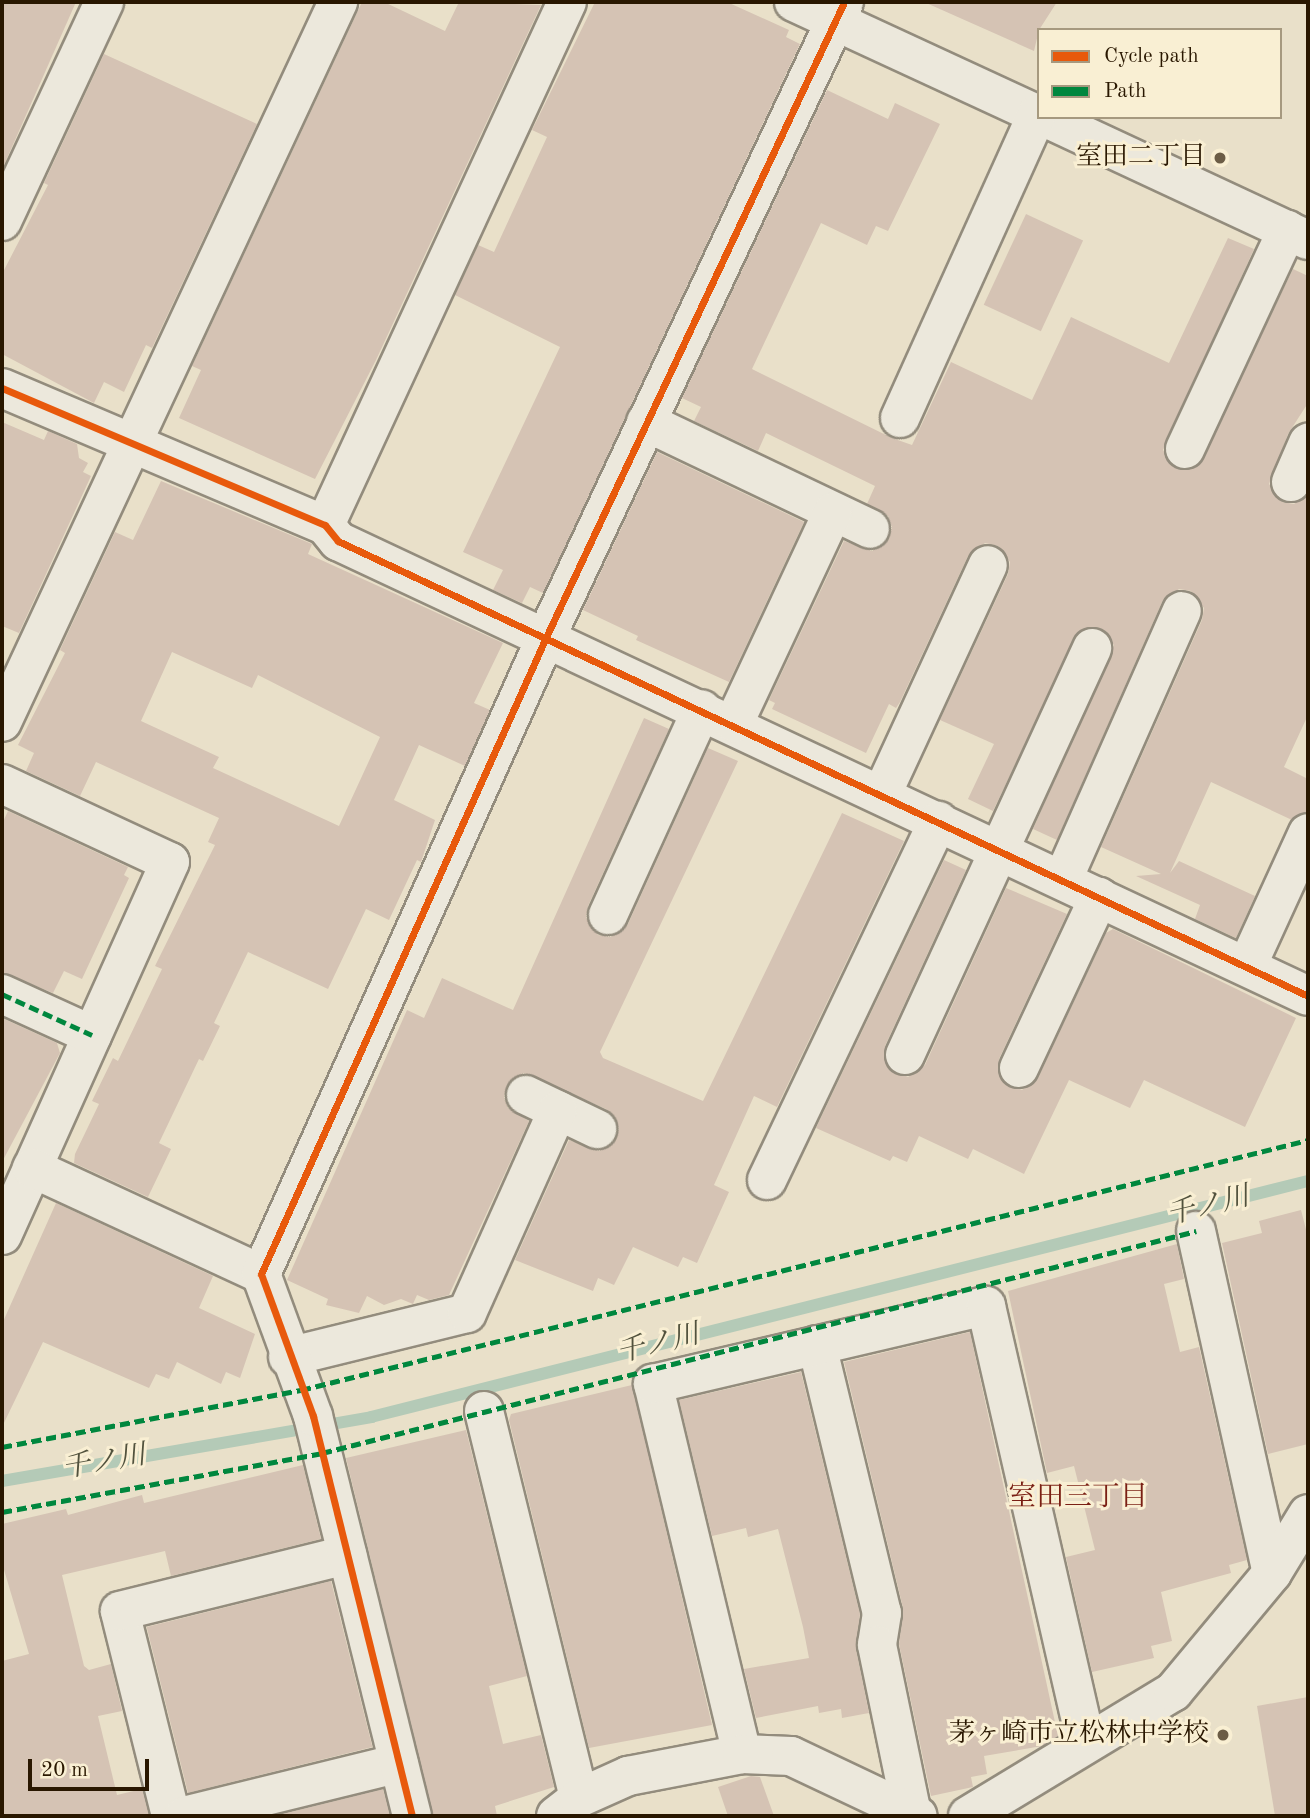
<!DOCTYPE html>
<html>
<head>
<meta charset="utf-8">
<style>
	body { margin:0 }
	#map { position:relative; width:1310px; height:1818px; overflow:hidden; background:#e9e0c9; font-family:"Old Standard TT","Noto Serif JP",serif }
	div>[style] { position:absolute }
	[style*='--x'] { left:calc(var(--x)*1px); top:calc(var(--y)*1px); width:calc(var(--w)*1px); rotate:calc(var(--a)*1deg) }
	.stream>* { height:12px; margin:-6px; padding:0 6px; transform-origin:6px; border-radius:6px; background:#b4cab7 }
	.building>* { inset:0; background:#d5c3b4; transform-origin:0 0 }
	.roads { filter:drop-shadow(2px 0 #938c7d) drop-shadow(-2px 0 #938c7d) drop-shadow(0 2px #938c7d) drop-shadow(0 -2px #938c7d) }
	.minor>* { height:38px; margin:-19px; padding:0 19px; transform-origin:19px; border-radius:19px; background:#ece8dc }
	.quiet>* { height:5px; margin-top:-2.5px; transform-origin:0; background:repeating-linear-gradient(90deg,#00873e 0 10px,transparent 0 15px) }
	.cycleway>* { height:7px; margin:-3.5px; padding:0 3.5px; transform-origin:3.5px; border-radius:3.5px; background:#e8590c }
	.dots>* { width:19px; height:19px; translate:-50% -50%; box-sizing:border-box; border:4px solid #f9efd3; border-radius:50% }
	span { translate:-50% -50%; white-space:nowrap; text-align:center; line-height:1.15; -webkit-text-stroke:6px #f9efd3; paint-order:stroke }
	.poi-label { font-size:26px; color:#291700 }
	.right { translate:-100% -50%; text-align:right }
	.water-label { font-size:28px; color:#52523d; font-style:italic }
	.neighbourhood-label { font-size:28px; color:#7a1f14 }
	.frame { position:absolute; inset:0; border:4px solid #291700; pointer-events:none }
	.legend { position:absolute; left:1037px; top:28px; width:245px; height:91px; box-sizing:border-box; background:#f9efd3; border:2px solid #a6997f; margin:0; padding:9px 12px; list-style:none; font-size:21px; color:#291700 }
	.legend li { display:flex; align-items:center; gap:14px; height:35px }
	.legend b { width:35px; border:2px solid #a6997f }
	.scale { position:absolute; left:28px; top:1759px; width:121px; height:32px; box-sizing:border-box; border:4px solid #291700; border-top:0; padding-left:9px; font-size:21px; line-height:24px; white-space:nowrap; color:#291700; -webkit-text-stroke:5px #f9efd3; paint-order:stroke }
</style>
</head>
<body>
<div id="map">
	<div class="stream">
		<div style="--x:2;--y:1481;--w:375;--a:-9.8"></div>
		<div style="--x:371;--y:1417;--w:966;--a:-14.14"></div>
	</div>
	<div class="building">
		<div style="clip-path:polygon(2px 2px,76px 2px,4px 165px,2px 163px)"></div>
		<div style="clip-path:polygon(362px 2px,384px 2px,445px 31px,459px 2px,541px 5px,376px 360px,315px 479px,179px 418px,201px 370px,192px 366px)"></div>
		<div style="clip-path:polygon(595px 2px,727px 2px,789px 30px,786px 37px,800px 44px,543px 593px,530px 587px,522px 603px,493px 590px,503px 570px,463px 552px,560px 347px,455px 295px,478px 245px,494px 252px,547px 137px,532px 130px)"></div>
		<div style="clip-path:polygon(924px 2px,1057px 2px,1039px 30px,1034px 51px)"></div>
		<div style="clip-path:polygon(104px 54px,257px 124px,152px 348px,146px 345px,124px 392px,104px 382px,94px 403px,2px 354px,2px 274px,48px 185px,44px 183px)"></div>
		<div style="clip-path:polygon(827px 90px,888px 119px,895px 103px,940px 124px,888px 231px,876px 226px,867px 245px,821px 223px,752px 369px,892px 438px,912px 445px,951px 362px,1032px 400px,1071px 317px,1169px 363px,1228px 238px,1254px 249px,1163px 450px,1175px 468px,1197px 467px,1293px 269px,1308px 276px,1308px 403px,1288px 434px,1269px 484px,1283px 502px,1294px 504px,1308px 494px,1308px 715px,1284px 767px,1308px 779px,1308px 812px,1292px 820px,1211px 782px,1170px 873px,1179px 861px,1255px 896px,1236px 938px,1195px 919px,1200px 905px,1136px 876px,1161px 874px,1101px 847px,1202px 620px,1204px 608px,1191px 591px,1179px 589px,1162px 602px,1057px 840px,1033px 829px,1114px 645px,1100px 628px,1079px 631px,993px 811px,968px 799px,994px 744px,940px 720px,1008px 574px,1010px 562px,998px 546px,985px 543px,968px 556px,900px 702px,896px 708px,889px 704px,866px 753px,772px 709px,775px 703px,769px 700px,844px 541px,872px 551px,889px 539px,892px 527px,888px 516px,867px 504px,875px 486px,766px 433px,758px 451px,694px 421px,701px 407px,682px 398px)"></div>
		<div style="left:1026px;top:214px;width:63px;height:100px;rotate:25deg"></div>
		<div style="clip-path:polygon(2px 422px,44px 440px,48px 431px,77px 444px,79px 458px,88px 463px,83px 472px,91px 476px,19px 633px,2px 626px)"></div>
		<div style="clip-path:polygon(657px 452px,804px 522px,729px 682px,636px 640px,638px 636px,583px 610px)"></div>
		<div style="clip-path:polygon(evenodd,161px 481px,312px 544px,308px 554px,503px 643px,474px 703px,490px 710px,465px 766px,419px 745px,394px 800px,435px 820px,421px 862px,417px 860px,389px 920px,366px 909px,328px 989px,248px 952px,214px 1023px,220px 1026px,203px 1061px,199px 1059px,159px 1143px,171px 1149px,148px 1197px,74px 1163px,75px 1154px,99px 1104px,92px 1101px,113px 1058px,118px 1061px,162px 969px,155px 966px,215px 845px,208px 842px,219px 818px,96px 762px,80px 796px,26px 771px,34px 753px,18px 745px,65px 653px,60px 650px,115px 532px,133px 540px,161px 481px,172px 652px,252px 688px,258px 675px,380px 737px,339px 826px,213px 768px,219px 757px,141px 721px,172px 652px)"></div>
		<div style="clip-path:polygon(644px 718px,669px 729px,588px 906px,586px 918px,598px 935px,611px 937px,628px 924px,708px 748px,738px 761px,600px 1052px,603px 1058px,703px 1101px,842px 813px,904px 841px,777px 1107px,754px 1096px,714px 1185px,729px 1192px,697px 1263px,683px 1257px,678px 1267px,633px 1247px,614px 1285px,598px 1278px,593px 1291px,515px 1260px,569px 1140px,599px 1151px,616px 1139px,619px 1128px,606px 1109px,524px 1073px,507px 1085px,504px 1097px,508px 1108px,529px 1121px,449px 1295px,429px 1300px,417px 1295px,413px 1304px,401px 1299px,384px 1305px,367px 1296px,359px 1313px,326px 1305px,328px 1299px,287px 1280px,407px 1010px,424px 1018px,442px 978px,513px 1010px)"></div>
		<div style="clip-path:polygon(8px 811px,128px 867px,124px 875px,129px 878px,82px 979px,64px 971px,53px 993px,2px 972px,2px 824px)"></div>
		<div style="clip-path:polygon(944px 860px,966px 870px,885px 1046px,888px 1068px,908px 1077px,925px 1065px,1006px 888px,1067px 914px,999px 1059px,1002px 1081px,1022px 1090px,1038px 1078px,1106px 933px,1113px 929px,1296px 1018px,1245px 1127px,1144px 1080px,1130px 1108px,1069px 1080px,1024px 1174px,973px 1149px,968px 1159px,919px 1136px,907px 1162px,893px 1156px,890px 1161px,816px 1128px)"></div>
		<div style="clip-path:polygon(2px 1018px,57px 1043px,60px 1053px,2px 1162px)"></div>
		<div style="clip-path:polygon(56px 1203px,213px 1276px,199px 1308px,255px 1334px,240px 1378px,226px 1372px,221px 1384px,177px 1362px,169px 1379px,156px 1374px,149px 1388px,43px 1342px,2px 1427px,2px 1324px)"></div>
		<div style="clip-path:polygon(1301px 1210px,1308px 1237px,1308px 1444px,1268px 1454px,1222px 1243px,1262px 1233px,1259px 1221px)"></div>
		<div style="clip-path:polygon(1177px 1244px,1184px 1279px,1164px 1284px,1180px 1352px,1199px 1347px,1247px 1560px,1229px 1565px,1231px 1573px,1161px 1592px,1172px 1641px,1151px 1646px,1154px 1658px,1092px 1672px,1066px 1557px,1095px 1550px,1074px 1466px,1047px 1473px,1008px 1291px)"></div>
		<div style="clip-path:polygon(970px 1332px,1058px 1736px,1042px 1746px,984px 1756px,987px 1774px,971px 1777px,973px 1787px,931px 1796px,899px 1644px,903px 1608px,844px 1362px)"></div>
		<div style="clip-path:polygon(801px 1372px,860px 1614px,856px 1649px,869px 1713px,842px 1718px,841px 1709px,819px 1713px,818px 1706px,756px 1718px,744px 1669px,809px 1658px,803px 1627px,778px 1529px,748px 1537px,746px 1528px,712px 1536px,679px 1400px)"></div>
		<div style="clip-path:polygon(632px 1385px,712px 1725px,589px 1748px,509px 1420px,511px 1414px)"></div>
		<div style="clip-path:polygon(466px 1430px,527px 1676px,489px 1686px,503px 1744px,541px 1735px,554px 1787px,495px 1806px,497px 1816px,433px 1816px,346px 1458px)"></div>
		<div style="clip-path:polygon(303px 1465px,321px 1539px,171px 1576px,165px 1551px,62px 1575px,84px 1666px,89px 1670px,111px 1664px,122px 1711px,98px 1716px,117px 1795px,142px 1789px,149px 1816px,2px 1816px,2px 1661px,29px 1654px,2px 1563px,2px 1524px,66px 1509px,68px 1515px,142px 1495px,144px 1503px)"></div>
		<div style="left:331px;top:1581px;width:171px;height:190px;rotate:76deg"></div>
		<div style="clip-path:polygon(1308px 1697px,1308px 1816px,1275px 1816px,1257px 1706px)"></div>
		<div style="clip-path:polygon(751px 1776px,760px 1777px,774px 1816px,728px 1816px,718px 1787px)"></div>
		<div style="clip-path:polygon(383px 1789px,390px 1816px,274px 1816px)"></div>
	</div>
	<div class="roads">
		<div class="minor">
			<div style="--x:794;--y:2;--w:270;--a:24.8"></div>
			<div style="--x:1044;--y:117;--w:291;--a:25"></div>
			<div style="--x:2;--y:221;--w:242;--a:-65"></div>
			<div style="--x:2;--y:388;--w:351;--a:23"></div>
			<div style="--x:325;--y:525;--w:21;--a:51"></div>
			<div style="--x:338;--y:541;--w:1071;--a:25.13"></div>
			<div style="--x:900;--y:418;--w:333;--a:-65.7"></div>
			<div style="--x:646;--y:422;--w:248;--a:25.5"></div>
			<div style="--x:1185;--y:449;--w:242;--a:-65"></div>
			<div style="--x:1291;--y:482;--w:43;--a:-66.4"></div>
			<div style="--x:325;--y:525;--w:576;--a:-65.17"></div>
			<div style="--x:2;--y:722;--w:795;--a:-64.98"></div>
			<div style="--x:734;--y:723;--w:233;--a:-64.9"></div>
			<div style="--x:2;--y:784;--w:185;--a:24.9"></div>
			<div style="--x:170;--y:862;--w:409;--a:114.2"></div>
			<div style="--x:882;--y:794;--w:252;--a:-65.2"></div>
			<div style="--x:1063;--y:879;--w:293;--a:-66.1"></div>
			<div style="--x:608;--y:915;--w:226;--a:-65.5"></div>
			<div style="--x:1247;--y:966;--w:146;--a:-65.4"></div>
			<div style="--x:2;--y:994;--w:99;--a:24.5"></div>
			<div style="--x:905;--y:1055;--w:448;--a:-65.3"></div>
			<div style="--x:1019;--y:1068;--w:189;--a:-64.9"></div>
			<div style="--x:526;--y:1095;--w:79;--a:25.6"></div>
			<div style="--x:32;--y:1168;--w:252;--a:24.8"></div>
			<div style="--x:767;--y:1180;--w:398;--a:-64.5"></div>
			<div style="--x:1196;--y:1231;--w:350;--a:77.5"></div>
			<div style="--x:817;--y:1345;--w:276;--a:76.4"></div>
			<div style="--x:882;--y:1613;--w:32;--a:99"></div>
			<div style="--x:877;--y:1645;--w:173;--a:78.3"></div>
			<div style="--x:288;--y:1357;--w:184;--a:-13.8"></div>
			<div style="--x:467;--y:1313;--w:222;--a:-65.9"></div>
			<div style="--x:484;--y:1411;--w:398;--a:76.2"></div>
			<div style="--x:742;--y:1754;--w:381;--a:-103.5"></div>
			<div style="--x:653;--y:1384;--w:342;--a:-13.2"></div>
			<div style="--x:986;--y:1306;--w:448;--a:77.1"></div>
			<div style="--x:171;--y:1816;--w:211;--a:-104"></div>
			<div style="--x:120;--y:1611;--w:234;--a:-13.9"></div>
			<div style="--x:184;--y:1816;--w:221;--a:-13.8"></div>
			<div style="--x:412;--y:1816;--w:412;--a:-103.9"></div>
			<div style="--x:313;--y:1416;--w:151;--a:-110.1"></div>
			<div style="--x:261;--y:1274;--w:700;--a:-65.89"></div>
			<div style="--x:547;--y:635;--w:699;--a:-64.86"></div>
			<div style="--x:556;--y:1816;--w:29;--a:-38"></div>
			<div style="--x:579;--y:1798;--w:54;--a:-24.2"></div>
			<div style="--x:628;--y:1776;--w:116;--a:-10.9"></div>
			<div style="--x:742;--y:1754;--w:49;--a:2.3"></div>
			<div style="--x:791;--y:1756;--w:140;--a:25.3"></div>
			<div style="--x:968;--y:1816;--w:240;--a:-31.2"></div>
			<div style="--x:1173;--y:1692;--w:155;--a:-50.2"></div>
			<div style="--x:1272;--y:1573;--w:69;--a:-58.6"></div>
		</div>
	</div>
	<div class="quiet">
		<div style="--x:2;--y:994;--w:99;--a:24.5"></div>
		<div style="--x:2;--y:1447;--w:304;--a:-10.8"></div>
		<div style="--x:301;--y:1390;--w:1038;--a:-13.94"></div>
		<div style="--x:2;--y:1512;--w:325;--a:-10.4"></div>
		<div style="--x:322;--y:1453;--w:902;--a:-14.25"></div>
	</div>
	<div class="cycleway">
		<div style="--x:2;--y:388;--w:351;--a:23"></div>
		<div style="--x:325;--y:525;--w:21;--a:51"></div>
		<div style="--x:338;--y:541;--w:1071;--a:25.13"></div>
		<div style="--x:412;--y:1816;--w:412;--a:-103.9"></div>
		<div style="--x:313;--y:1416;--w:151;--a:-110.1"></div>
		<div style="--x:261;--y:1274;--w:700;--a:-65.89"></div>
		<div style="--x:547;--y:635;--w:699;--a:-64.86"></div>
	</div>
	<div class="dots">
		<div style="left:1220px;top:158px;background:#6c5d46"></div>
		<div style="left:1223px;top:1735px;background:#6c5d46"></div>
	</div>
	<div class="poi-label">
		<span class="right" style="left:1206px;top:158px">室田二丁目</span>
		<span class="right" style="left:1209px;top:1735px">茅ヶ崎市立松林中学校</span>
	</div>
	<div class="water-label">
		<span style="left:1208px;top:1207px;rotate:-14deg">千ノ川</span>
		<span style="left:658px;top:1345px;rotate:-14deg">千ノ川</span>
		<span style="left:104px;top:1463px;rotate:-10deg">千ノ川</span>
	</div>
	<div class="neighbourhood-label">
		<span style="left:1078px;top:1498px">室田三丁目</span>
	</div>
	<div class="frame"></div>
	<ul class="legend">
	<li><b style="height:9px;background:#e8590c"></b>Cycle path</li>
	<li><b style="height:9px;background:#00873e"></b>Path</li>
	</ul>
	<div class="scale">20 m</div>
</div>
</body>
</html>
